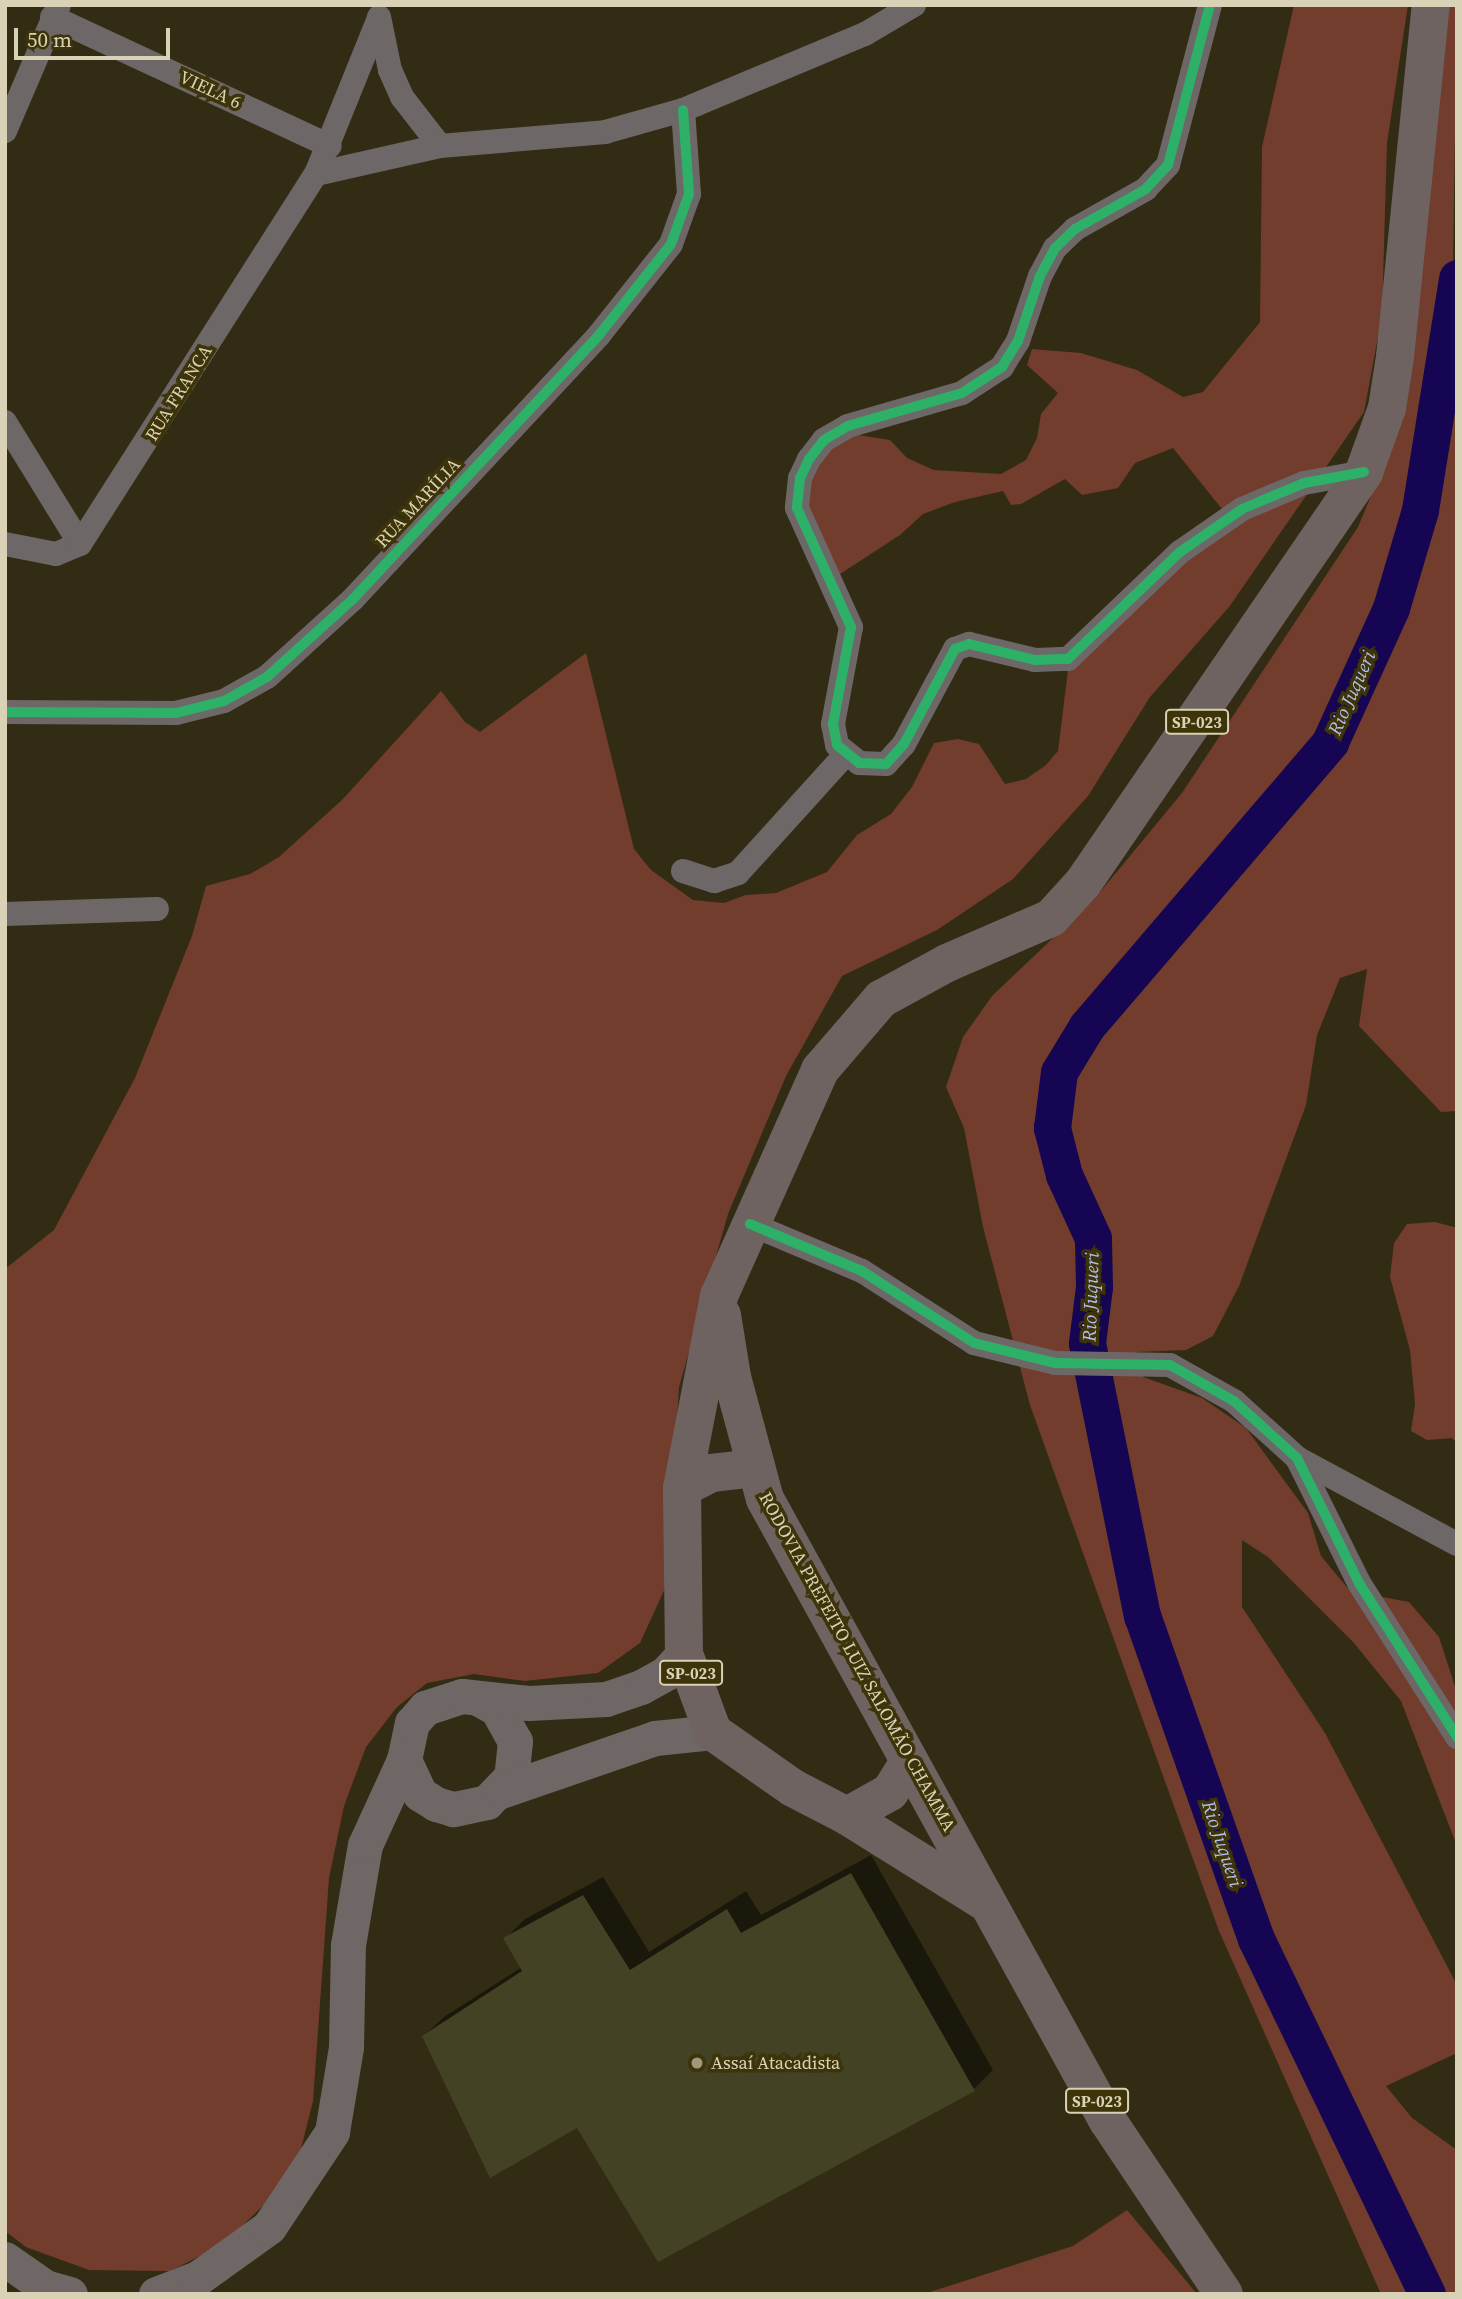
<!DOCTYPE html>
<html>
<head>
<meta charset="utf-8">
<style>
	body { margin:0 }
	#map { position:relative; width:1462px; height:2299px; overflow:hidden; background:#322c15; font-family:"Source Serif 4",serif }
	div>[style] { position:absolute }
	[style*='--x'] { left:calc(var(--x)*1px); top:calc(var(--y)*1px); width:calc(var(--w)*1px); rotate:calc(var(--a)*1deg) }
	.green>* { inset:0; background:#723d2c }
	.shadow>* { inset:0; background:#0007 }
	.river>* { height:37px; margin:-18.5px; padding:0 18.5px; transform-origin:18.5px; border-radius:18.5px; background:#150552 }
	.building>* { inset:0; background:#434225 }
	.street>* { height:24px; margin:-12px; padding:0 12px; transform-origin:12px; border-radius:12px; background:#6e6767 }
	.secondary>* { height:35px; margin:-17.5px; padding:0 17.5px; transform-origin:17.5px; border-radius:17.5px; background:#6e6765 }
	.primary>* { height:38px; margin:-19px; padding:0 19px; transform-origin:19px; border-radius:19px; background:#6e6360 }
	.cycleway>* { height:10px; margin:-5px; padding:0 5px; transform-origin:5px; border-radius:5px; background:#2db169 }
	.dots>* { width:19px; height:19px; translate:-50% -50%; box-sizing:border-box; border:4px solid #3e3409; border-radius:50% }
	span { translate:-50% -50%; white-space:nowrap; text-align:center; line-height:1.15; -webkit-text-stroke:7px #3e3409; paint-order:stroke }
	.shield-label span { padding:2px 5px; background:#3e3409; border:2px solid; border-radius:5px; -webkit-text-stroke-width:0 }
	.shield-label { font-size:16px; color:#d9d2b6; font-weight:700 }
	.street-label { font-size:18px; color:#d9d2b6 }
	.poi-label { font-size:18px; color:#d9d2b6 }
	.left { translate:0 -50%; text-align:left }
	.water-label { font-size:19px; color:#b5bfed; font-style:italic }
	.frame { position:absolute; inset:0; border:7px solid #d9d2b6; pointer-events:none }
	.scale { position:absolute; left:14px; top:28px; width:156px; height:32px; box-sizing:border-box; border:4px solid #d9d2b6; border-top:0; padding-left:9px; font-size:21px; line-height:24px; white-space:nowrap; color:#d9d2b6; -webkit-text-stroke:5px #3e3409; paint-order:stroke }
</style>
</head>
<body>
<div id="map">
	<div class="green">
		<div style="clip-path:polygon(1294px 5px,1408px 5px,1387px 143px,1382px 315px,1364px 412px,1229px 607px,1150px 697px,1088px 796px,1013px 879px,937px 930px,842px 976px,786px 1076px,728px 1214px,679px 1387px,667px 1584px,640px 1643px,598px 1673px,525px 1681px,474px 1674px,427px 1683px,397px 1707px,366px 1747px,344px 1806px,329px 1878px,313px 2101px,300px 2153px,280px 2189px,224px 2244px,170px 2271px,89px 2270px,26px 2247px,5px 2231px,5px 1269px,54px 1230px,135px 1078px,192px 936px,206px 886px,250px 874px,279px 857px,343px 799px,441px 691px,465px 722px,480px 732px,586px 653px,634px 849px,651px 870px,693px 900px,724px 903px,746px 895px,776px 893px,827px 872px,857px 835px,891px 814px,912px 787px,934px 743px,958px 739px,979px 744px,1005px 784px,1026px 779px,1046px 765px,1058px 751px,1068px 670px,1222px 509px,1173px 448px,1135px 463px,1118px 488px,1082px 495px,1065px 479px,1021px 504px,1011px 505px,1003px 491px,955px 502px,923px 514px,900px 535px,837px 576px,800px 509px,827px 443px,858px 435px,890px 440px,907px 458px,934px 470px,1001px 474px,1026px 460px,1037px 438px,1041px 414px,1058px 393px,1027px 365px,1032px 349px,1081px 353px,1137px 370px,1183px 397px,1203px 392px,1260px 322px,1262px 147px)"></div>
		<div style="clip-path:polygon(1448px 5px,1457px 5px,1453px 262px,1457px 263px,1457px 1111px,1441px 1112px,1359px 1026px,1367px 969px,1340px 978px,1317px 1035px,1306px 1105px,1239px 1286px,1213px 1336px,1186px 1350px,1136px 1352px,1143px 1377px,1202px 1398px,1246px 1428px,1308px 1513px,1321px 1556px,1350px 1591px,1409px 1602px,1439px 1637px,1457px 1693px,1457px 1846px,1401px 1701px,1354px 1643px,1268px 1557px,1242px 1540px,1242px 1607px,1325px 1733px,1457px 1985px,1457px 2053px,1386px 2086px,1412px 2118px,1457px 2150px,1457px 2294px,1381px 2294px,1219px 1931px,1131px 1687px,1030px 1405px,983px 1227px,964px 1128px,946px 1087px,963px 1037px,992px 996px,1096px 897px,1182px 793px,1358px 527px,1395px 438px)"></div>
		<div style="clip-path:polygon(1435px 1222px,1457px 1228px,1457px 1443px,1452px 1438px,1427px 1440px,1411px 1431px,1415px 1404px,1410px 1350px,1390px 1277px,1394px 1243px,1407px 1224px)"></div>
		<div style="clip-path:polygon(1127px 2210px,1197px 2294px,924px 2294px,1073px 2246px)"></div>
	</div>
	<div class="shadow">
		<div style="clip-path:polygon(871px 1855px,993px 2070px,974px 2089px,424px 2036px,444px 2017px,522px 1967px,506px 1938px,525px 1919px,603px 1877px,649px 1952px,746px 1891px,761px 1915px)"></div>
	</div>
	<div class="river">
		<div style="--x:1427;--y:2294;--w:394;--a:-115.7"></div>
		<div style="--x:1256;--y:1939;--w:343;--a:-109.4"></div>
		<div style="--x:1142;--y:1616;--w:278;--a:-101.4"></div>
		<div style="--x:1087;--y:1343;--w:56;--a:-82.9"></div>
		<div style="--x:1094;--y:1287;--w:49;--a:-91.2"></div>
		<div style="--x:1093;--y:1238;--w:69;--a:-114.7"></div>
		<div style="--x:1064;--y:1175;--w:49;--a:-104.3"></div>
		<div style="--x:1052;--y:1128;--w:56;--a:-82.9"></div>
		<div style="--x:1059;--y:1072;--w:54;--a:-58.7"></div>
		<div style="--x:1087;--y:1026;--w:374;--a:-49.4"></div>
		<div style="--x:1330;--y:742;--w:147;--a:-65.5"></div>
		<div style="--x:1391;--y:608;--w:102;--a:-73.5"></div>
		<div style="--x:1420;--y:510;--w:235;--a:-80.9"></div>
	</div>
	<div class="building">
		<div style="clip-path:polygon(851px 1873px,975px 2091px,658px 2262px,577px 2128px,490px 2178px,422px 2036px,522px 1971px,503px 1938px,583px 1895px,630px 1970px,727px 1909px,741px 1933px)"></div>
	</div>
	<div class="street">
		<div style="--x:1210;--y:5;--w:165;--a:104.7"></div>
		<div style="--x:1168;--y:165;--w:33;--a:133"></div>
		<div style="--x:1146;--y:189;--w:81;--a:150.6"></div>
		<div style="--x:1075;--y:229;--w:28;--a:136"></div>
		<div style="--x:1055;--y:248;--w:32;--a:118"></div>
		<div style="--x:1040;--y:276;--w:69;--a:108.7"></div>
		<div style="--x:1018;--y:341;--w:31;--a:122"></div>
		<div style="--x:1002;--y:367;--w:48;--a:147"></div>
		<div style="--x:962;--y:393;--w:119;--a:163.9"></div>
		<div style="--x:848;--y:426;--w:28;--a:150"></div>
		<div style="--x:824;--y:440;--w:24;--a:128"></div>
		<div style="--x:809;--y:459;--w:21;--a:115"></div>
		<div style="--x:800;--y:478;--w:30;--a:96"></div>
		<div style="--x:797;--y:508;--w:131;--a:65.6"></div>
		<div style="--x:851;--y:627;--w:99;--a:100.5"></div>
		<div style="--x:833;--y:724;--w:21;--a:79"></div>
		<div style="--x:837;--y:745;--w:28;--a:39"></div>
		<div style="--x:859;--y:763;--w:27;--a:2"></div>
		<div style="--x:886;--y:764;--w:27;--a:-48"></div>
		<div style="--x:904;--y:744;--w:108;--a:-61.8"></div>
		<div style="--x:955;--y:649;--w:15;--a:-20"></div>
		<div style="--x:969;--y:644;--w:68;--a:13.6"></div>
		<div style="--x:1035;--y:660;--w:33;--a:-2"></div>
		<div style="--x:1068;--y:659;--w:155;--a:-43.7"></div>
		<div style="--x:1180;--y:552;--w:75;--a:-34.7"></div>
		<div style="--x:1242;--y:509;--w:67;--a:-22.8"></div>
		<div style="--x:1304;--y:483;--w:61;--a:-10.4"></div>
		<div style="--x:52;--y:17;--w:306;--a:24.9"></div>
		<div style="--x:379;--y:17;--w:54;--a:78.3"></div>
		<div style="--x:390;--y:70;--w:30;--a:66"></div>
		<div style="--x:402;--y:97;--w:62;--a:52.2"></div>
		<div style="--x:440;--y:146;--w:166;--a:-4.8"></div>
		<div style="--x:605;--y:132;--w:81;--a:-15.8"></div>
		<div style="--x:683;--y:110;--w:197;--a:-22.7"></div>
		<div style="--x:865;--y:34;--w:57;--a:-30.6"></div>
		<div style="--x:5;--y:131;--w:137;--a:-66.8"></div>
		<div style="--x:316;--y:174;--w:127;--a:-12.7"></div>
		<div style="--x:5;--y:422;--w:143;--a:58.4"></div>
		<div style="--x:5;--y:544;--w:52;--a:11.1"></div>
		<div style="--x:56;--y:554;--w:26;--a:-23"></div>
		<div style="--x:80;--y:544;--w:439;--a:-57.5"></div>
		<div style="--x:316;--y:174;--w:168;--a:-68"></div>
		<div style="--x:5;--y:712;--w:171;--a:0.3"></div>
		<div style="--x:176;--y:713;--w:49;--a:-14"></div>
		<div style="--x:224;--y:701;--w:49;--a:-29.2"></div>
		<div style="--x:267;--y:677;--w:116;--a:-42.2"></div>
		<div style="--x:353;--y:599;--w:361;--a:-47"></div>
		<div style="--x:599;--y:335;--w:116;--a:-51.6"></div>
		<div style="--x:671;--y:244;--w:53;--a:-70.2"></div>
		<div style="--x:689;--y:194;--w:84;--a:-94.1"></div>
		<div style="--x:683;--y:871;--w:33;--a:18"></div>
		<div style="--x:714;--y:881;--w:25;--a:-18"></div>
		<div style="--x:738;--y:873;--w:159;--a:-47.8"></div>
		<div style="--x:5;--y:914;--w:152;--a:-1.9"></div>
		<div style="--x:750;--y:1224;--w:121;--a:22.8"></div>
		<div style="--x:862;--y:1271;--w:133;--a:32.7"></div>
		<div style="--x:974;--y:1343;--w:83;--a:13.9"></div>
		<div style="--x:1055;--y:1363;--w:115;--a:1"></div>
		<div style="--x:1170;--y:1365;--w:73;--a:29.4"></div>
		<div style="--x:1234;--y:1401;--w:85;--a:42.1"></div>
		<div style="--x:1297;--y:1458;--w:140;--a:63.6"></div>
		<div style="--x:1359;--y:1583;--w:183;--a:57.5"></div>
		<div style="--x:1297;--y:1458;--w:182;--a:28.3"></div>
	</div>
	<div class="secondary">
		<div style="--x:481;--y:1700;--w:18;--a:29"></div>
		<div style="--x:497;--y:1709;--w:37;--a:61"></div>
		<div style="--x:515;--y:1741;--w:36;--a:96"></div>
		<div style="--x:511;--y:1777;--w:35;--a:134"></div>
		<div style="--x:487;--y:1802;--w:35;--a:168"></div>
		<div style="--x:453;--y:1809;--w:18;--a:-164"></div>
		<div style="--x:436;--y:1804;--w:19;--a:-148"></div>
		<div style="--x:420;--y:1794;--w:38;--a:-115"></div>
		<div style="--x:404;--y:1760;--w:38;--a:-78"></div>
		<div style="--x:412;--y:1723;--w:20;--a:-49"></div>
		<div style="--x:425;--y:1708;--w:39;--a:-18"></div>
		<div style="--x:462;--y:1696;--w:67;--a:6"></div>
		<div style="--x:529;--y:1703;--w:77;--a:-3"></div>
		<div style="--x:606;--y:1699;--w:37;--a:-19"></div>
		<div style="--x:641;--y:1687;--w:29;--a:-29"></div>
		<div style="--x:666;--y:1673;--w:26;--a:-47"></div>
		<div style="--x:501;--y:1791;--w:163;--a:-19"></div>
		<div style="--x:655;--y:1738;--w:58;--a:-5.9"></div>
		<div style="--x:5;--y:2259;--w:49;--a:35"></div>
		<div style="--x:45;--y:2287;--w:26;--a:16"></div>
		<div style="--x:156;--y:2294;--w:45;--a:-20.9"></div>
		<div style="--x:198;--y:2278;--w:87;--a:-35.7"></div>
		<div style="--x:269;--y:2227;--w:114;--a:-56.4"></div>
		<div style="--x:332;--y:2132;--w:86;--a:-80.6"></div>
		<div style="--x:346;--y:2047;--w:102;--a:-88.9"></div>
		<div style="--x:348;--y:1945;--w:101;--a:-80.4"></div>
		<div style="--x:365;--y:1845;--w:94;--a:-65.4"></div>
	</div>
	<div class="primary">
		<div style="--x:722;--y:1315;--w:63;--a:80.8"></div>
		<div style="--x:732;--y:1377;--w:126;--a:74.9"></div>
		<div style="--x:765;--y:1499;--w:710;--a:61.13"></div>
		<div style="--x:1108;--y:2121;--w:208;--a:56.2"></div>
		<div style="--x:682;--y:1488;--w:33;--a:-27"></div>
		<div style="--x:711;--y:1473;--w:44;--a:-6.5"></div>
		<div style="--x:847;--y:1816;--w:49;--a:-29.2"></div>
		<div style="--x:890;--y:1792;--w:36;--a:-58"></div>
		<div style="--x:983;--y:1901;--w:160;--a:-148"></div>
		<div style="--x:847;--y:1816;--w:61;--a:-152.6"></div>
		<div style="--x:793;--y:1788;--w:98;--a:-145"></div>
		<div style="--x:713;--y:1732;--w:83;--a:-110.4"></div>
		<div style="--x:684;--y:1654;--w:166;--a:-90.7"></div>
		<div style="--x:682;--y:1488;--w:196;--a:-79.1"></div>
		<div style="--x:719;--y:1296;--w:248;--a:-65.9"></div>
		<div style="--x:820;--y:1070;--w:94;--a:-49.3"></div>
		<div style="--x:881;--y:999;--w:75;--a:-28.6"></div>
		<div style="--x:947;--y:963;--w:113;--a:-23.4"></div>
		<div style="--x:1051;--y:918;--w:47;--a:-47.6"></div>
		<div style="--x:1083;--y:883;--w:498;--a:-55.6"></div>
		<div style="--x:1364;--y:472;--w:68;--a:-70.2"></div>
		<div style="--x:1387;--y:408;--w:52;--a:-81.1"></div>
		<div style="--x:1395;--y:357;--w:354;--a:-84.2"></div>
	</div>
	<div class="cycleway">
		<div style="--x:1210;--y:5;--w:165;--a:104.7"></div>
		<div style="--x:1168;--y:165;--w:33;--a:133"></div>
		<div style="--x:1146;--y:189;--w:81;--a:150.6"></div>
		<div style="--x:1075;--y:229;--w:28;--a:136"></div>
		<div style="--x:1055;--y:248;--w:32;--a:118"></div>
		<div style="--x:1040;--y:276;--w:69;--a:108.7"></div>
		<div style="--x:1018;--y:341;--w:31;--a:122"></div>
		<div style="--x:1002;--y:367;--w:48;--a:147"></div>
		<div style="--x:962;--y:393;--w:119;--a:163.9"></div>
		<div style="--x:848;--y:426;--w:28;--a:150"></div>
		<div style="--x:824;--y:440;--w:24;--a:128"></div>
		<div style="--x:809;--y:459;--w:21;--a:115"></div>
		<div style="--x:800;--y:478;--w:30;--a:96"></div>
		<div style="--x:797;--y:508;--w:131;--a:65.6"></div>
		<div style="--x:851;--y:627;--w:99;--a:100.5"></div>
		<div style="--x:833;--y:724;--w:21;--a:79"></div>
		<div style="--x:837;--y:745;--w:28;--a:39"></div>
		<div style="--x:859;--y:763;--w:27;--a:2"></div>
		<div style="--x:886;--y:764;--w:27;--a:-48"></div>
		<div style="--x:904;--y:744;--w:108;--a:-61.8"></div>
		<div style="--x:955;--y:649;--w:15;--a:-20"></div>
		<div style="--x:969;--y:644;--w:68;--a:13.6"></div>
		<div style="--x:1035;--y:660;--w:33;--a:-2"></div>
		<div style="--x:1068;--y:659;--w:155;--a:-43.7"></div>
		<div style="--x:1180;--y:552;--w:75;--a:-34.7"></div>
		<div style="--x:1242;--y:509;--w:67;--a:-22.8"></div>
		<div style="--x:1304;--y:483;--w:61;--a:-10.4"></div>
		<div style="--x:5;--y:712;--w:171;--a:0.3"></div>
		<div style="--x:176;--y:713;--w:49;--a:-14"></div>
		<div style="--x:224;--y:701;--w:49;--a:-29.2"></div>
		<div style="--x:267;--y:677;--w:116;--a:-42.2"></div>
		<div style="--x:353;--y:599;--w:361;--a:-47"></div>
		<div style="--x:599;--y:335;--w:116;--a:-51.6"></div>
		<div style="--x:671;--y:244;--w:53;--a:-70.2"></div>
		<div style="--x:689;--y:194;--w:84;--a:-94.1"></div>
		<div style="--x:750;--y:1224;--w:121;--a:22.8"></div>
		<div style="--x:862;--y:1271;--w:133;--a:32.7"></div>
		<div style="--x:974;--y:1343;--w:83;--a:13.9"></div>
		<div style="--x:1055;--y:1363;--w:115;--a:1"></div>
		<div style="--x:1170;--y:1365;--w:73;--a:29.4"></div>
		<div style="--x:1234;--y:1401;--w:85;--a:42.1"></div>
		<div style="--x:1297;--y:1458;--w:140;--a:63.6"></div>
		<div style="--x:1359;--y:1583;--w:183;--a:57.5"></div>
	</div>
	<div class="dots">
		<div style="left:697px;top:2063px;background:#9f987e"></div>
	</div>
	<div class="shield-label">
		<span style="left:1197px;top:722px">SP-023</span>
		<span style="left:691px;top:1673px">SP-023</span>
		<span style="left:1097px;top:2101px">SP-023</span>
	</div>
	<div class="street-label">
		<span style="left:210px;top:90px;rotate:25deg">VIELA 6</span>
		<span style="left:179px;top:393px;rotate:-58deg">RUA FRANCA</span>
		<span style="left:418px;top:503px;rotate:-47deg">RUA MARÍLIA</span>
		<span style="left:857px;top:1662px;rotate:61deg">RODOVIA PREFEITO LUIZ SALOMÃO CHAMMA</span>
	</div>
	<div class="poi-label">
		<span class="left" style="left:711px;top:2063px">Assaí Atacadista</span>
	</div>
	<div class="water-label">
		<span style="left:1352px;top:693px;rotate:-66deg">Rio Juqueri</span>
		<span style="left:1091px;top:1297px;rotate:-88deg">Rio Juqueri</span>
		<span style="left:1222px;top:1844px;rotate:71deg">Rio Juqueri</span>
	</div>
	<div class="frame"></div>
	<div class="scale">50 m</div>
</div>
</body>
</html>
